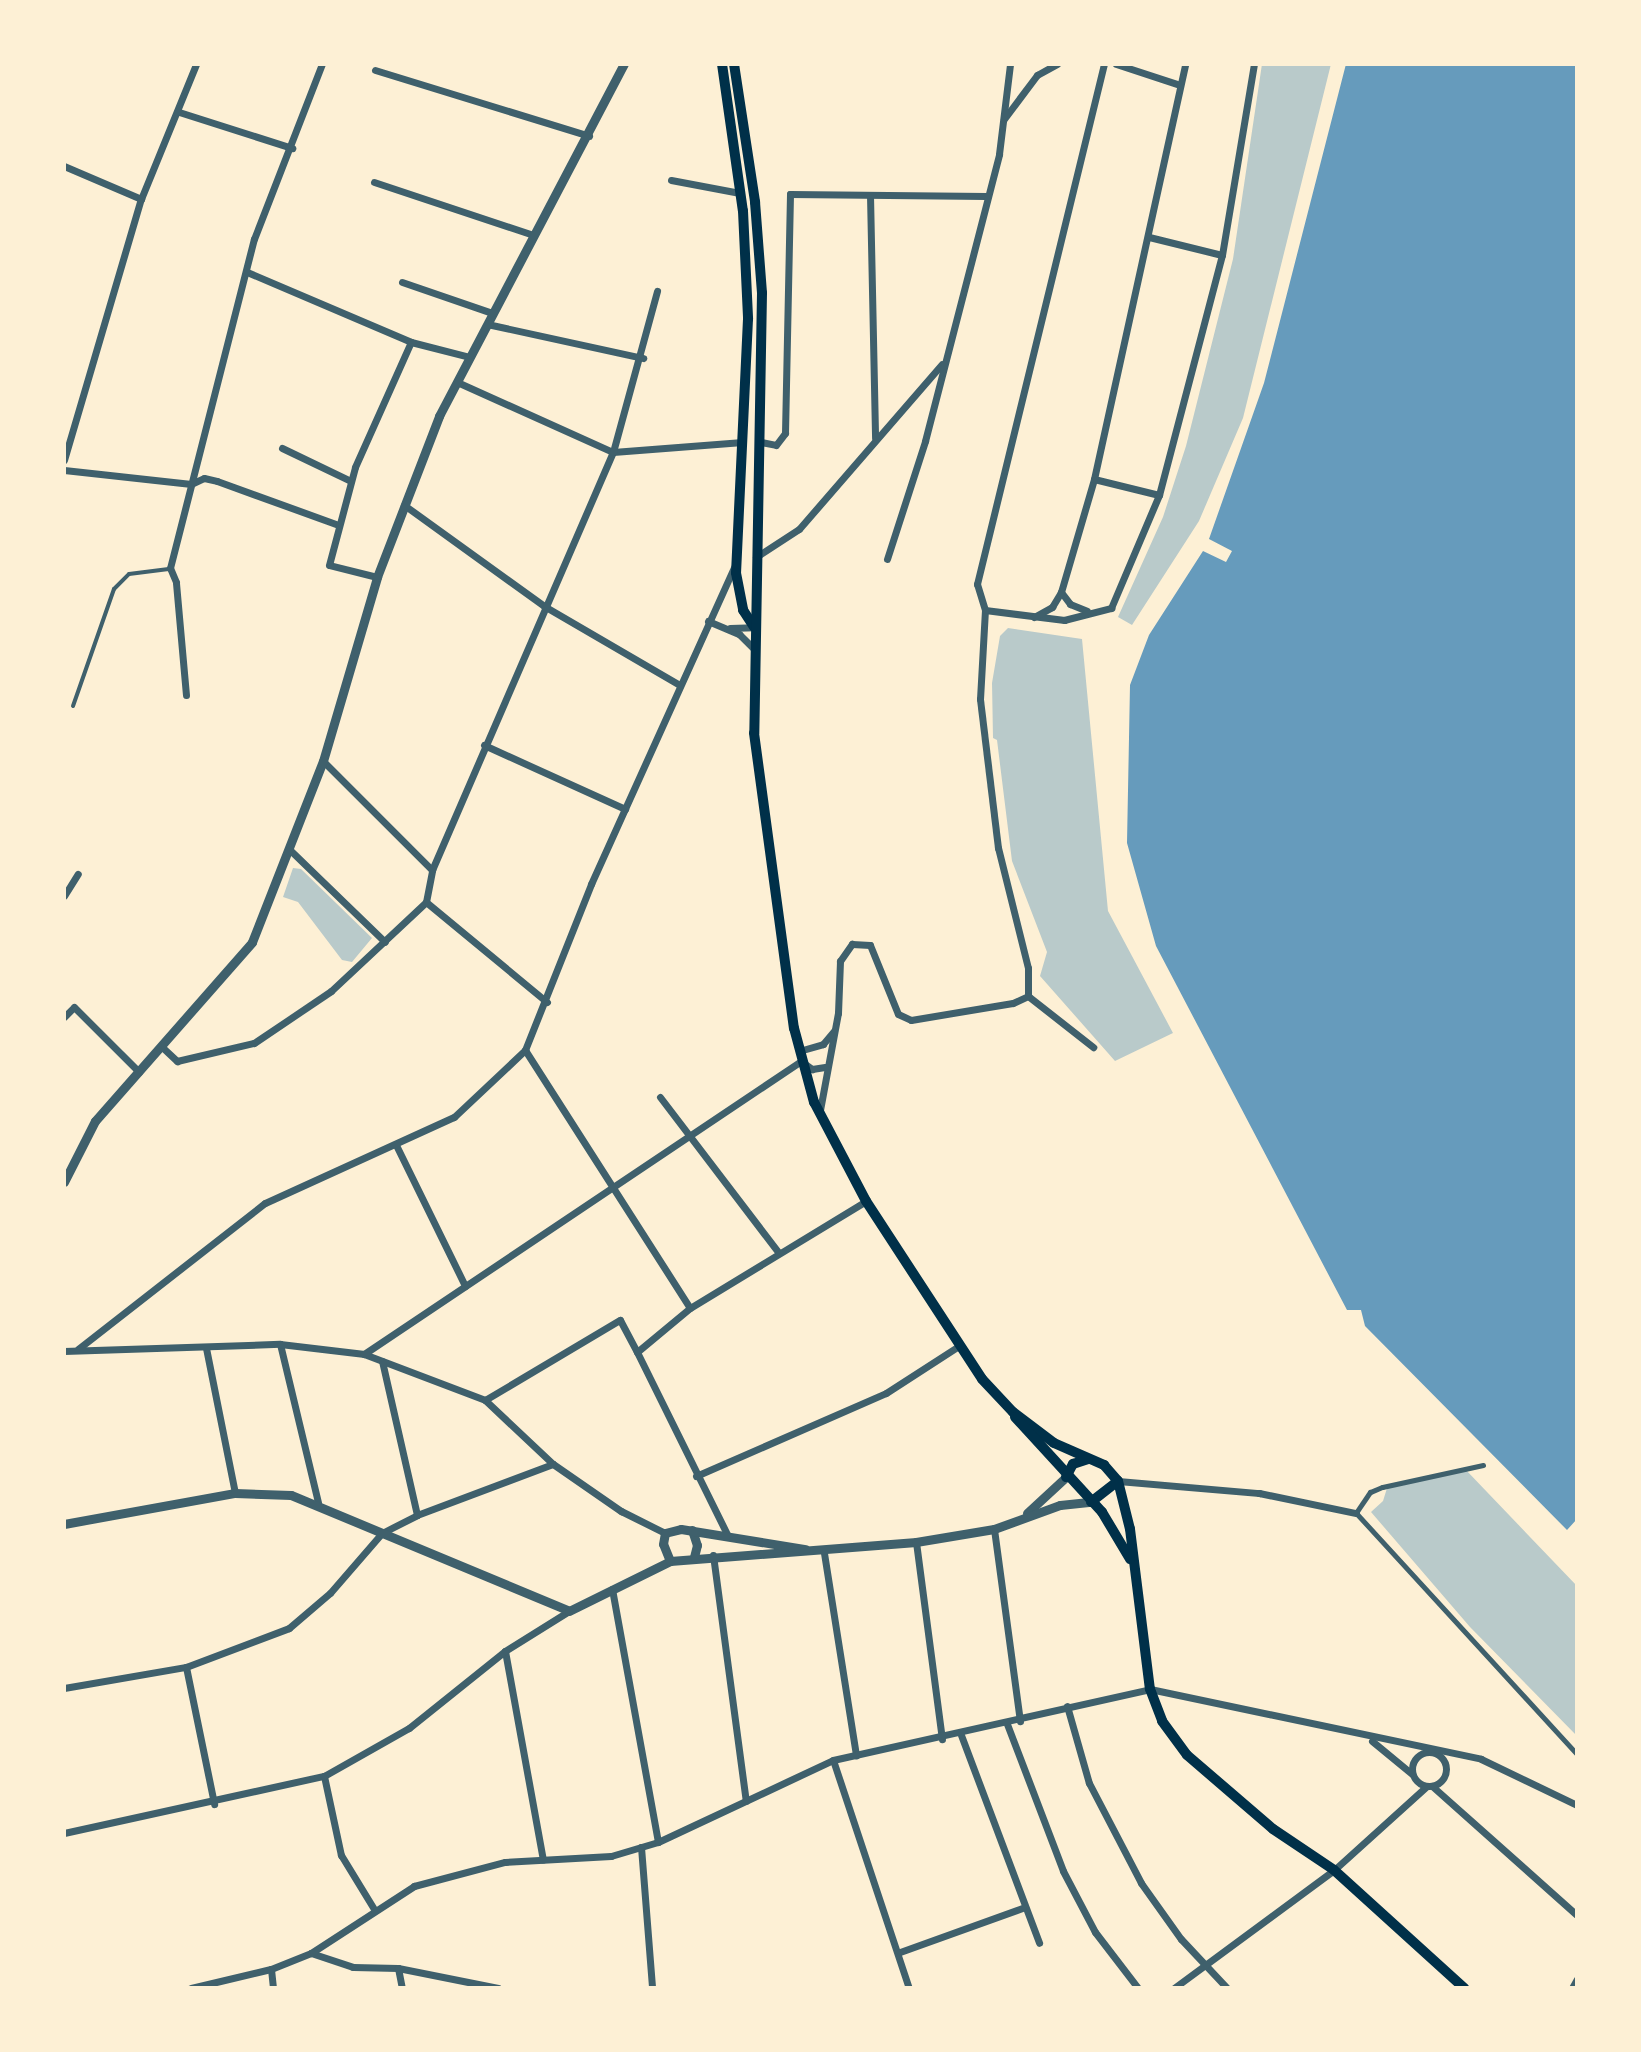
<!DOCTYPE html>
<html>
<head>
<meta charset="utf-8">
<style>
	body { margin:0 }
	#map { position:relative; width:1641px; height:2052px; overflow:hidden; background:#fdf0d5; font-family:Raleway,sans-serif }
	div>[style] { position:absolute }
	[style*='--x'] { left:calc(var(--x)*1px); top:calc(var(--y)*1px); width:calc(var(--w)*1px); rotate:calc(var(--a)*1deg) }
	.green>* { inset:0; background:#b9caca }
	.water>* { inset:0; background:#669bbc }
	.service>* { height:4px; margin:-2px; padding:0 2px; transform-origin:2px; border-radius:2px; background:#3f606c }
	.pedestrian>* { height:5px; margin:-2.5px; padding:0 2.5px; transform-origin:2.5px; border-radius:2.5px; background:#3f606c }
	.minor>* { height:7px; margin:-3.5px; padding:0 3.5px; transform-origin:3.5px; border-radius:3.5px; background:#3f606c }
	.minor>.ring { margin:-3.5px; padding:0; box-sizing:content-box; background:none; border:7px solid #3f606c; border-radius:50% }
	.tertiary>* { height:9px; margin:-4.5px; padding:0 4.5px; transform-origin:4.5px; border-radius:4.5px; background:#3f606c }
	.secondary>* { height:10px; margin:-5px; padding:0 5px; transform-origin:5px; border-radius:5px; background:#003049 }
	span { translate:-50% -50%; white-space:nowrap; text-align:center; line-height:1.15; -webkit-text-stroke:6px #fdf0d5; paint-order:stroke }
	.frame { position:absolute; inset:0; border:66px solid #fdf0d5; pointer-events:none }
</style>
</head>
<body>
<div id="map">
	<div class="green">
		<div style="clip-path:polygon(1262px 64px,1331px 64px,1243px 418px,1199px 521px,1132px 625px,1118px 617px,1163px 517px,1186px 446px,1233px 259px)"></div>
		<div style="clip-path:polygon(1008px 628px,1082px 639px,1108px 911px,1173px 1033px,1115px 1061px,1040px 976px,1047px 952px,1012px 861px,997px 740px,993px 738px,992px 683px,1000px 636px)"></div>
		<div style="clip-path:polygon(293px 868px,301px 869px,372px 938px,352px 962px,342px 960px,298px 902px,283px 897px)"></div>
		<div style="clip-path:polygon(1465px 1469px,1577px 1586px,1577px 1736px,1470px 1627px,1371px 1512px,1383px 1501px,1388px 1485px)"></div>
	</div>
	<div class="water">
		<div style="clip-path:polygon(1346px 64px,1577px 64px,1577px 1519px,1567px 1530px,1365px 1326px,1361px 1310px,1347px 1310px,1156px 946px,1127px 843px,1130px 685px,1149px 635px,1203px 551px,1226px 562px,1232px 551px,1209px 539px,1264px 383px)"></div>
	</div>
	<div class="service">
		<div style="--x:73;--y:706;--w:124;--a:-70.7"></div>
		<div style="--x:114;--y:589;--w:21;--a:-45"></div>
		<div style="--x:129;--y:574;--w:40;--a:-7.1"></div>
	</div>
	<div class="pedestrian">
		<div style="--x:1483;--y:1465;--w:103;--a:167.7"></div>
		<div style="--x:1382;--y:1487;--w:13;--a:157"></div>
		<div style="--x:1370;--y:1492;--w:25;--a:124"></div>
		<div style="--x:1356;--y:1513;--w:327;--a:47.5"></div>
	</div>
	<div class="minor">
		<div style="--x:1116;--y:64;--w:67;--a:18.2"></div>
		<div style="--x:375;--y:70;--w:224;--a:17.1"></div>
		<div style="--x:179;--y:112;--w:119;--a:17.7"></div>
		<div style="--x:1004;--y:119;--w:55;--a:-53.1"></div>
		<div style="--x:1037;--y:75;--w:23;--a:-29"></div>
		<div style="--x:64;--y:166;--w:84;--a:23.2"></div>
		<div style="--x:671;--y:180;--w:70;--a:10.7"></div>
		<div style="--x:374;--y:182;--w:168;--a:18.4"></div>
		<div style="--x:870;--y:195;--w:243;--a:88.8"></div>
		<div style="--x:1149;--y:237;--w:75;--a:13.9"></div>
		<div style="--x:247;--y:272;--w:178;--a:23.1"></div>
		<div style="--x:402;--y:282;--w:95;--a:19"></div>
		<div style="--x:487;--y:324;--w:160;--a:12.3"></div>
		<div style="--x:457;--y:382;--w:171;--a:24.2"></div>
		<div style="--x:613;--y:452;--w:130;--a:-4.4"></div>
		<div style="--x:761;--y:442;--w:15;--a:11"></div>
		<div style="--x:776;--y:445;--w:15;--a:-53"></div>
		<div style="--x:785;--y:433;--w:239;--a:-88.8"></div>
		<div style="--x:790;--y:194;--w:196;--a:0.6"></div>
		<div style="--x:282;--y:448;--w:76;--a:25.6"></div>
		<div style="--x:64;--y:460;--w:272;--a:-73.6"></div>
		<div style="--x:141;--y:199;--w:146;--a:-67.8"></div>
		<div style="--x:64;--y:470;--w:128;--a:6.3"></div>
		<div style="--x:1094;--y:479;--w:67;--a:13.8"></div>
		<div style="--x:191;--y:484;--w:14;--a:-25"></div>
		<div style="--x:204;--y:478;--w:13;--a:13"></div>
		<div style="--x:217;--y:481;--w:127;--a:19.9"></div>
		<div style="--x:404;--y:505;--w:173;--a:35.8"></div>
		<div style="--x:544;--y:606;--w:155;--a:30.2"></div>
		<div style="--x:756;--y:557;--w:51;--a:-33.1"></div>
		<div style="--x:799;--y:529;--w:218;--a:-49.1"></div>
		<div style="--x:887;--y:559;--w:124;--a:-72.1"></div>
		<div style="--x:925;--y:441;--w:296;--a:-75.5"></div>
		<div style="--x:999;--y:154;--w:91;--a:-83"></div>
		<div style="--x:377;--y:577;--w:49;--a:-166"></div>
		<div style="--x:329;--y:565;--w:101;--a:-75.1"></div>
		<div style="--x:355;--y:467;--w:137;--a:-65.9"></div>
		<div style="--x:411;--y:342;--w:61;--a:14.3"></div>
		<div style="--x:1061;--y:592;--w:15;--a:53"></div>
		<div style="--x:1070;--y:604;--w:18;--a:22"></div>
		<div style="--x:985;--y:610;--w:80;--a:7.2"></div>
		<div style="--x:1064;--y:620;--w:49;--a:-14.3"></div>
		<div style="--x:1111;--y:608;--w:123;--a:-67"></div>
		<div style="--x:1159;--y:495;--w:248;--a:-75.3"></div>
		<div style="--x:1222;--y:255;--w:194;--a:-80.5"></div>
		<div style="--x:1034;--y:617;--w:21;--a:-29"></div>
		<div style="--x:1052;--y:607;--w:17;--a:-59"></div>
		<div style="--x:1061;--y:592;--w:118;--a:-73.7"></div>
		<div style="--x:1094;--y:479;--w:425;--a:-77.6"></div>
		<div style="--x:708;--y:621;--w:34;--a:23"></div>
		<div style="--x:739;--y:634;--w:21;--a:45"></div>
		<div style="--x:730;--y:628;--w:24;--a:-2"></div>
		<div style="--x:186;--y:695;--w:113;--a:-95.1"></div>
		<div style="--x:176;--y:582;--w:15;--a:-113"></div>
		<div style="--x:170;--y:568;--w:340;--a:-75.7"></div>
		<div style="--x:254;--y:239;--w:188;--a:-68.8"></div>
		<div style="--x:484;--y:745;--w:155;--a:24.4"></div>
		<div style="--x:323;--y:761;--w:154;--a:45"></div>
		<div style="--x:290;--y:850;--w:132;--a:44.1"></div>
		<div style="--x:64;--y:896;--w:26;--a:-58"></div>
		<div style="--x:426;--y:902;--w:33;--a:-79"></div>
		<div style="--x:432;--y:870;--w:456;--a:-66.6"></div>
		<div style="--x:613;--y:452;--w:167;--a:-74.7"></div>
		<div style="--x:426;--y:902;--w:157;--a:39.6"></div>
		<div style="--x:1028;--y:996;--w:28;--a:-90"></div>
		<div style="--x:1028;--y:968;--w:124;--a:-104"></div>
		<div style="--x:998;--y:848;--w:150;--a:-96.9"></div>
		<div style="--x:980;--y:699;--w:89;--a:-86.8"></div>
		<div style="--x:985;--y:610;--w:27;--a:-107"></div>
		<div style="--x:977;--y:584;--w:535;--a:-76.28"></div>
		<div style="--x:1028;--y:996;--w:83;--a:38.1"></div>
		<div style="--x:64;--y:1017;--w:14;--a:-45"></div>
		<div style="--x:74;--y:1007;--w:92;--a:45"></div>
		<div style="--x:162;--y:1047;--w:21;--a:43"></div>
		<div style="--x:177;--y:1061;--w:79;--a:-13.2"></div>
		<div style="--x:254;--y:1043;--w:93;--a:-34"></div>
		<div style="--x:331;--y:991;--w:130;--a:-43.1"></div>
		<div style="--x:525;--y:1050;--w:306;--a:57.4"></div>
		<div style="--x:799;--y:1051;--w:25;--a:-16"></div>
		<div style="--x:823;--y:1044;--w:17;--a:-50"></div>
		<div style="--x:660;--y:1097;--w:196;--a:52.7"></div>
		<div style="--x:820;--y:1110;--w:99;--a:-79.5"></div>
		<div style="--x:838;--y:1013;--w:52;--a:-87.8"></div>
		<div style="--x:840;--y:961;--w:21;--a:-55"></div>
		<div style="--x:852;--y:944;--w:18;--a:3"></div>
		<div style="--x:870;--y:945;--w:74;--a:67.9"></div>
		<div style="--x:898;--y:1014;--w:14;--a:25"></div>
		<div style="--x:911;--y:1020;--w:103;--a:-9.5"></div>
		<div style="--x:1013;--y:1003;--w:17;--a:-25"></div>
		<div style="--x:397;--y:1147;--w:155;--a:63.9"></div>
		<div style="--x:280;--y:1344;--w:163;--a:76.5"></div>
		<div style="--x:206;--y:1348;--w:148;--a:78.7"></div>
		<div style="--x:78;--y:1349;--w:237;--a:-38"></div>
		<div style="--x:265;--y:1203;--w:208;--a:-24.5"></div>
		<div style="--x:454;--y:1117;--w:98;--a:-43.3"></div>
		<div style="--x:525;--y:1050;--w:179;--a:-68.3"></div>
		<div style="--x:591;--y:884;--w:348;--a:-65.7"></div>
		<div style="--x:64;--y:1351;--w:216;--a:-1.9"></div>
		<div style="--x:280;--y:1344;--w:85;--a:6.8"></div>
		<div style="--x:364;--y:1354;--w:129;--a:20.8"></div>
		<div style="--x:485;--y:1400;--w:93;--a:43.3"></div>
		<div style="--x:553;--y:1464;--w:83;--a:34.7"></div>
		<div style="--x:621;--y:1511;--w:49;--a:26.6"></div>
		<div style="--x:637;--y:1352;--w:203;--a:63.7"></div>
		<div style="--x:364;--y:1354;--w:526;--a:-33.84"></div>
		<div style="--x:801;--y:1061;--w:14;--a:36"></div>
		<div style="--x:812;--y:1069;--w:13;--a:-9"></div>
		<div style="--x:382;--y:1361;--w:158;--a:77.2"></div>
		<div style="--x:485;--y:1400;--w:157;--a:-30.7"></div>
		<div style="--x:620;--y:1320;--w:36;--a:62"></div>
		<div style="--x:637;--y:1352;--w:69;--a:-39.7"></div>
		<div style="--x:690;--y:1308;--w:206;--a:-31.3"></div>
		<div style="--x:696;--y:1476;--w:207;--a:-23.6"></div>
		<div style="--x:886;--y:1393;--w:85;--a:-32.9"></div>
		<div style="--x:1118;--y:1481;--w:142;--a:4.9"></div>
		<div style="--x:1259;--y:1493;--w:99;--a:11.7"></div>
		<div style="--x:994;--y:1529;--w:194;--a:82.3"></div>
		<div style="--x:916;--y:1542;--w:199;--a:82.5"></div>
		<div style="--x:824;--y:1553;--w:205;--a:81"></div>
		<div style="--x:713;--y:1555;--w:248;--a:82.4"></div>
		<div style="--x:612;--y:1589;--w:257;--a:79.7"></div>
		<div style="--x:505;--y:1651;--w:212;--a:79.7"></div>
		<div style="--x:186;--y:1667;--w:140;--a:78.4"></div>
		<div style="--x:64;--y:1688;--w:124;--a:-9.8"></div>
		<div style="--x:186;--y:1667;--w:110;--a:-20.7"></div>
		<div style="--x:289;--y:1628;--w:54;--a:-40.5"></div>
		<div style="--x:330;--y:1593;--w:79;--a:-49.1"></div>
		<div style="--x:382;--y:1533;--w:39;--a:-27"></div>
		<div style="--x:417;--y:1515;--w:145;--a:-20.6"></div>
		<div style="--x:1067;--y:1706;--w:80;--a:74.1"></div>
		<div style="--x:1089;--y:1783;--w:113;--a:62.5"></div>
		<div style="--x:1141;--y:1883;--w:69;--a:54.5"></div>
		<div style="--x:1181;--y:1939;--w:67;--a:46.8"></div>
		<div style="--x:1007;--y:1724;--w:157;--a:69.1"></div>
		<div style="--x:1063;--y:1871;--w:69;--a:62.3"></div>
		<div style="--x:1095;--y:1932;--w:71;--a:52.5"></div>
		<div style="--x:961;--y:1735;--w:222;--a:69.4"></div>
		<div style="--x:1372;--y:1741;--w:52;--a:39.5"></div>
		<div class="ring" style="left:1412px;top:1752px;width:27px;height:27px"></div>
		<div style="--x:833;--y:1760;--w:240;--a:71.6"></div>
		<div style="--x:324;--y:1776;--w:81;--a:77.9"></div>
		<div style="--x:341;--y:1855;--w:63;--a:58.6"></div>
		<div style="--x:1432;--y:1786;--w:194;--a:41.7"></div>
		<div style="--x:64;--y:1833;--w:266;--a:-12.4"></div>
		<div style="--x:324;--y:1776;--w:98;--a:-29.5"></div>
		<div style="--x:409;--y:1728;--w:123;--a:-38.7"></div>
		<div style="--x:505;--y:1651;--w:75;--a:-32"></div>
		<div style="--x:641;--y:1847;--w:141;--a:85.5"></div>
		<div style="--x:900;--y:1952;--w:130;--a:-19.8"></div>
		<div style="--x:311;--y:1953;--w:44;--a:18.4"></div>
		<div style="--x:353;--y:1967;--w:45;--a:1.3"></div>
		<div style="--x:398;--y:1968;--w:102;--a:11.3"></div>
		<div style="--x:398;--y:1968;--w:20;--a:79"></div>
		<div style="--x:271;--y:1969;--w:19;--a:84"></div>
		<div style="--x:191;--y:1988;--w:82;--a:-13.4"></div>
		<div style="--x:271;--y:1969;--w:43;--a:-21.8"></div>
		<div style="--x:311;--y:1953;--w:123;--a:-33"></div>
		<div style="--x:414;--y:1886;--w:94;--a:-14.8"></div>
		<div style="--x:505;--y:1862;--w:106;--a:-3.2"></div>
		<div style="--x:611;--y:1856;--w:49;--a:-16.6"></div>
		<div style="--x:658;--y:1842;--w:193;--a:-25.1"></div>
		<div style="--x:833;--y:1760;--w:325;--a:-12.6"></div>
		<div style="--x:1150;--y:1689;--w:338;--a:11.9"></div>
		<div style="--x:1481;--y:1759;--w:106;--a:25.6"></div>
		<div style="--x:1174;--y:1988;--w:199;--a:-36.4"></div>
		<div style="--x:1334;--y:1870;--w:125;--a:-42.1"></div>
		<div style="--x:1572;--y:1988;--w:10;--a:-61"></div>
	</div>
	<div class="tertiary">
		<div style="--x:64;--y:1182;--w:68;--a:-63.1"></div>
		<div style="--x:95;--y:1121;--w:238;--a:-48.7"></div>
		<div style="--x:252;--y:942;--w:194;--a:-68.6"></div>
		<div style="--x:323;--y:761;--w:192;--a:-73.6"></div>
		<div style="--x:377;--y:577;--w:173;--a:-68.9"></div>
		<div style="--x:439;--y:416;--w:398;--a:-62.3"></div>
		<div style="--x:1027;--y:1513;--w:53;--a:-42.7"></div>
		<div style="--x:64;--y:1524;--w:174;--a:-10.3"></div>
		<div style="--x:235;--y:1493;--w:56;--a:2"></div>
		<div style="--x:291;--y:1495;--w:301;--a:22.6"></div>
		<div style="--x:569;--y:1611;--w:113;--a:-26.3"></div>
		<div style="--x:670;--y:1561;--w:247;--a:-4.4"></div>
		<div style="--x:916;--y:1542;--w:79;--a:-9.5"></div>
		<div style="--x:994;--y:1529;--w:70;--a:-20"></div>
		<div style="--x:1060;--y:1505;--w:31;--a:-6"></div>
		<div style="--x:692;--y:1530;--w:16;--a:72"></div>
		<div style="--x:697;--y:1545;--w:12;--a:104"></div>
		<div style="--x:670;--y:1561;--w:18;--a:-112"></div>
		<div style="--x:663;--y:1544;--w:11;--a:-80"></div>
		<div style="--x:665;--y:1533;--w:16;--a:-14"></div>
		<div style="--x:681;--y:1529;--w:126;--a:9.2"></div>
	</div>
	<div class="secondary">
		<div style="--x:722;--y:64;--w:148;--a:81.9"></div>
		<div style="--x:743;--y:211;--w:108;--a:87.3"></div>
		<div style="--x:748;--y:319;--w:254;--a:92.7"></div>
		<div style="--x:736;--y:573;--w:38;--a:79"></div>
		<div style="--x:743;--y:610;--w:20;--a:57"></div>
		<div style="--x:734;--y:64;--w:140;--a:81.3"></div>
		<div style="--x:755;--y:202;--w:91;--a:85.6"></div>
		<div style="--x:762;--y:293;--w:440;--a:91"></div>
		<div style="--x:754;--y:733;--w:298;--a:82.3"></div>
		<div style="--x:794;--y:1028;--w:77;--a:74.9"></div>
		<div style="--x:814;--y:1102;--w:112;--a:62.3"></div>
		<div style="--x:866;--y:1201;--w:212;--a:56.9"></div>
		<div style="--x:982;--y:1379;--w:45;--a:46.8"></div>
		<div style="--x:1013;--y:1412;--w:51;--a:37.1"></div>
		<div style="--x:1054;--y:1443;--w:55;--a:23.7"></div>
		<div style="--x:1104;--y:1465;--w:21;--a:49"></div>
		<div style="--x:1118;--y:1481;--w:49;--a:76"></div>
		<div style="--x:1130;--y:1529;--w:161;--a:82.9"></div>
		<div style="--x:1150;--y:1689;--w:34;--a:69"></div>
		<div style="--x:1162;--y:1721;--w:42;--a:53.7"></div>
		<div style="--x:1187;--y:1755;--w:113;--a:40.7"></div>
		<div style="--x:1273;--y:1829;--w:73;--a:33.9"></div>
		<div style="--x:1334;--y:1870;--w:176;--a:42.2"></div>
		<div style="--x:1015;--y:1417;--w:129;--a:47.5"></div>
		<div style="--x:1102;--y:1512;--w:55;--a:59.2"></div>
		<div style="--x:1066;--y:1477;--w:15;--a:-62"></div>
		<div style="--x:1073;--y:1464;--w:16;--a:-18"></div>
		<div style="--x:1091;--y:1502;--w:34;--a:-38"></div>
	</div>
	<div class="frame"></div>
</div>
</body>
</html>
